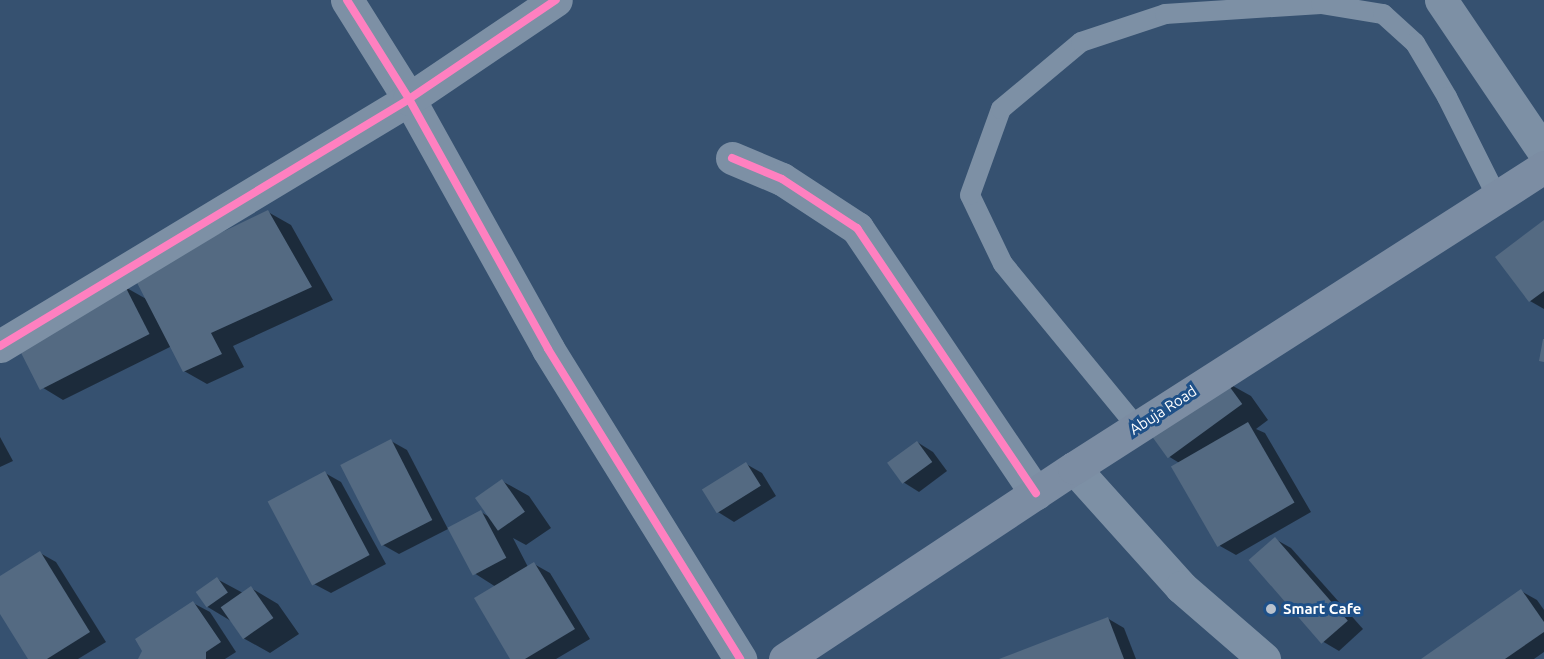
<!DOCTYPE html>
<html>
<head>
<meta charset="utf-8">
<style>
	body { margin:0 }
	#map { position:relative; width:1544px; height:659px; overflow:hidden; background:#365170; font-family:Ubuntu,sans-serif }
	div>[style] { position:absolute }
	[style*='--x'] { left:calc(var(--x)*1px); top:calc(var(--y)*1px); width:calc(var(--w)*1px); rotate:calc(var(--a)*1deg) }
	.shadow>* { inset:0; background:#0007 }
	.building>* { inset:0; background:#546a82; transform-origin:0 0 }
	.lane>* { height:20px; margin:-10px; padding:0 10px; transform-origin:10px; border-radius:10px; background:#7d90a5 }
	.street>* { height:33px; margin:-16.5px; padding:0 16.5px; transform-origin:16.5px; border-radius:16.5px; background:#7d90a5 }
	.primary>* { height:33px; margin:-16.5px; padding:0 16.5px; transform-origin:16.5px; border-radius:16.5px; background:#7c8da3 }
	.cycleway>* { height:8px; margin:-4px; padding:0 4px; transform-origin:4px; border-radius:4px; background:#ff80c0 }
	.dots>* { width:16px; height:16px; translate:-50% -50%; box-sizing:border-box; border:3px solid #1e5088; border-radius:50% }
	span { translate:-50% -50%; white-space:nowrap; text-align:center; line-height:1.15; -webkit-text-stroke:6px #1e5088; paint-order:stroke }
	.street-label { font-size:15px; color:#fff }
	.poi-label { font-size:15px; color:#fff; font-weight:700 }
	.left { translate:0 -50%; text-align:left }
</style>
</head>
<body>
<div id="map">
	<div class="shadow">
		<div style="clip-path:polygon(268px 212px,291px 225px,333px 300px,233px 346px,244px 367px,207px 384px,184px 371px,172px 346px,63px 400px,40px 386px,125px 287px,148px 300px)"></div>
		<div style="clip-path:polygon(1544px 222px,1544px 309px,1530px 301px,1497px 257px)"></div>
		<div style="clip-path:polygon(1224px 381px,1251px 396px,1268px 420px,1256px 429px,1265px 433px,1311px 512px,1236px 555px,1220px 546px,1181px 464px,1168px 456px)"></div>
		<div style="clip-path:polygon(0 437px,13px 461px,0 467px)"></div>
		<div style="clip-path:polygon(391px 441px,407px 450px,448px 529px,399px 554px,383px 545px)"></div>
		<div style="clip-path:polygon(917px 442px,933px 452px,947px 471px,919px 492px,903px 482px,889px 463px)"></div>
		<div style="clip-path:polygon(746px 464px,762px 473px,776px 496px,734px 522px,718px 512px)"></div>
		<div style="clip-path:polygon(325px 473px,341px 482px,386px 564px,331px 593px,314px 584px)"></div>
		<div style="clip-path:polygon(502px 481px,529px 496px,551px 528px,526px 545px,513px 538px,528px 567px,534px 564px,550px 573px,590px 639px,556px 659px,512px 659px,496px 587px,474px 573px,481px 512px,491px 518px)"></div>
		<div style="clip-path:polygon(1275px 539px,1291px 548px,1363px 629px,1339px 651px,1322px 641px)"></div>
		<div style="clip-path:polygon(40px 553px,56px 562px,106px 642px,78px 659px,30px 659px,0 611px,0 578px)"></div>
		<div style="clip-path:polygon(217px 579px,243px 593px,251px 588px,278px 604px,299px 634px,270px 653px,243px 638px,231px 621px,206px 606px)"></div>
		<div style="clip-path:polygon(1521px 591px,1537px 600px,1544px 610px,1544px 652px,1534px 659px,1424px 659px)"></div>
		<div style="clip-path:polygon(193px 603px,210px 612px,236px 652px,225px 659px,139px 659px,144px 651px)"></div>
		<div style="clip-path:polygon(1107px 618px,1124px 628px,1136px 659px,1003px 659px)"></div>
	</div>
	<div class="building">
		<div style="clip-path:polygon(268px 210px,312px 287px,211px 333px,222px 354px,183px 372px,133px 275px)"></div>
		<div style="clip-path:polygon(1544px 220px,1544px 291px,1529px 302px,1495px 257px)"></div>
		<div style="left:125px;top:286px;width:54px;height:123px;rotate:63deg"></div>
		<div style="clip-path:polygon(1543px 339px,1544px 339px,1544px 362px,1539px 361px)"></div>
		<div style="left:1224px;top:379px;width:31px;height:92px;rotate:54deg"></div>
		<div style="left:1248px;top:422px;width:93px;height:89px;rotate:60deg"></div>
		<div style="left:391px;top:439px;width:91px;height:57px;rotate:63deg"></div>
		<div style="left:917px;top:441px;width:26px;height:37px;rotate:54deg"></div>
		<div style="left:746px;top:462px;width:28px;height:52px;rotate:58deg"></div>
		<div style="left:325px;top:471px;width:95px;height:65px;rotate:62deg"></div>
		<div style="left:502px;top:479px;width:40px;height:33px;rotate:55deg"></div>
		<div style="left:481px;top:510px;width:54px;height:38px;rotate:62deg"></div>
		<div style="left:1275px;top:537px;width:111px;height:35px;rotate:49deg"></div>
		<div style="clip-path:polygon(40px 551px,90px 632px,47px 659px,28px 659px,0 614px,0 576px)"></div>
		<div style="clip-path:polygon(534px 562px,575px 629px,525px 659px,510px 659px,474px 598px)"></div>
		<div style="left:217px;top:577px;width:19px;height:26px;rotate:55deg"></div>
		<div style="left:251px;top:586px;width:39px;height:37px;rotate:55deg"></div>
		<div style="clip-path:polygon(1521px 589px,1544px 622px,1544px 632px,1505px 659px,1421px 659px)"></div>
		<div style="clip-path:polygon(193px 601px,221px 642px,206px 652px,206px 659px,138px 659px,142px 651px,135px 639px)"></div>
		<div style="clip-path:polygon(1108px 617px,1124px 659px,999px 659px)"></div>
	</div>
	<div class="lane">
		<div style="--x:1137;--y:427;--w:211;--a:-129.4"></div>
		<div style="--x:1003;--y:264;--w:76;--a:-115.6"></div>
		<div style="--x:970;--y:195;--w:91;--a:-70.2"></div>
		<div style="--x:1001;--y:109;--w:104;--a:-39.9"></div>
		<div style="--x:1081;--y:42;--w:89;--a:-18.4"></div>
		<div style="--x:1165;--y:14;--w:156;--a:-3.7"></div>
		<div style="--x:1321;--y:4;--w:63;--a:9.2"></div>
		<div style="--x:1383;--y:14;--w:43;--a:42.2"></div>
		<div style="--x:1415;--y:43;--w:63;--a:59.3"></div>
		<div style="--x:1447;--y:97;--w:112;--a:63.4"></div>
	</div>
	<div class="street">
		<div style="--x:347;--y:0;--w:117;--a:57.9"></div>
		<div style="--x:409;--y:99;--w:286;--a:60.9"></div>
		<div style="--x:548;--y:349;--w:365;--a:58.2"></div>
		<div style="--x:1441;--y:0;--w:184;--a:55.9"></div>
		<div style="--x:732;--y:158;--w:54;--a:22.8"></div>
		<div style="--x:782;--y:179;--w:90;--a:33.2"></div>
		<div style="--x:857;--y:228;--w:320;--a:56"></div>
		<div style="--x:0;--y:346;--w:478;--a:-31.1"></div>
		<div style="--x:409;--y:99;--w:177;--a:-34"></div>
		<div style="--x:1074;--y:468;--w:160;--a:48"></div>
		<div style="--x:1181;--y:587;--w:110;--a:40.9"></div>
	</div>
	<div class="primary">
		<div style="--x:785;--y:659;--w:346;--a:-33.5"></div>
		<div style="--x:1074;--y:468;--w:558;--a:-32.64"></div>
	</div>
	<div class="cycleway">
		<div style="--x:347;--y:0;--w:117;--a:57.9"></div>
		<div style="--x:409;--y:99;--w:286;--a:60.9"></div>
		<div style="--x:548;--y:349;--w:365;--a:58.2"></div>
		<div style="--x:732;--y:158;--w:54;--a:22.8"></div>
		<div style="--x:782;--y:179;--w:90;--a:33.2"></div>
		<div style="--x:857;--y:228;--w:320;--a:56"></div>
		<div style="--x:0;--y:346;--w:478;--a:-31.1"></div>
		<div style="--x:409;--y:99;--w:177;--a:-34"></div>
	</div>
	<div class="dots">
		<div style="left:1271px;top:609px;background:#b9c2cd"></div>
	</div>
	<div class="street-label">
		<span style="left:1163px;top:410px;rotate:-33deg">Abuja Road</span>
	</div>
	<div class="poi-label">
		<span class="left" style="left:1283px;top:609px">Smart Cafe</span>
	</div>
</div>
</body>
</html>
